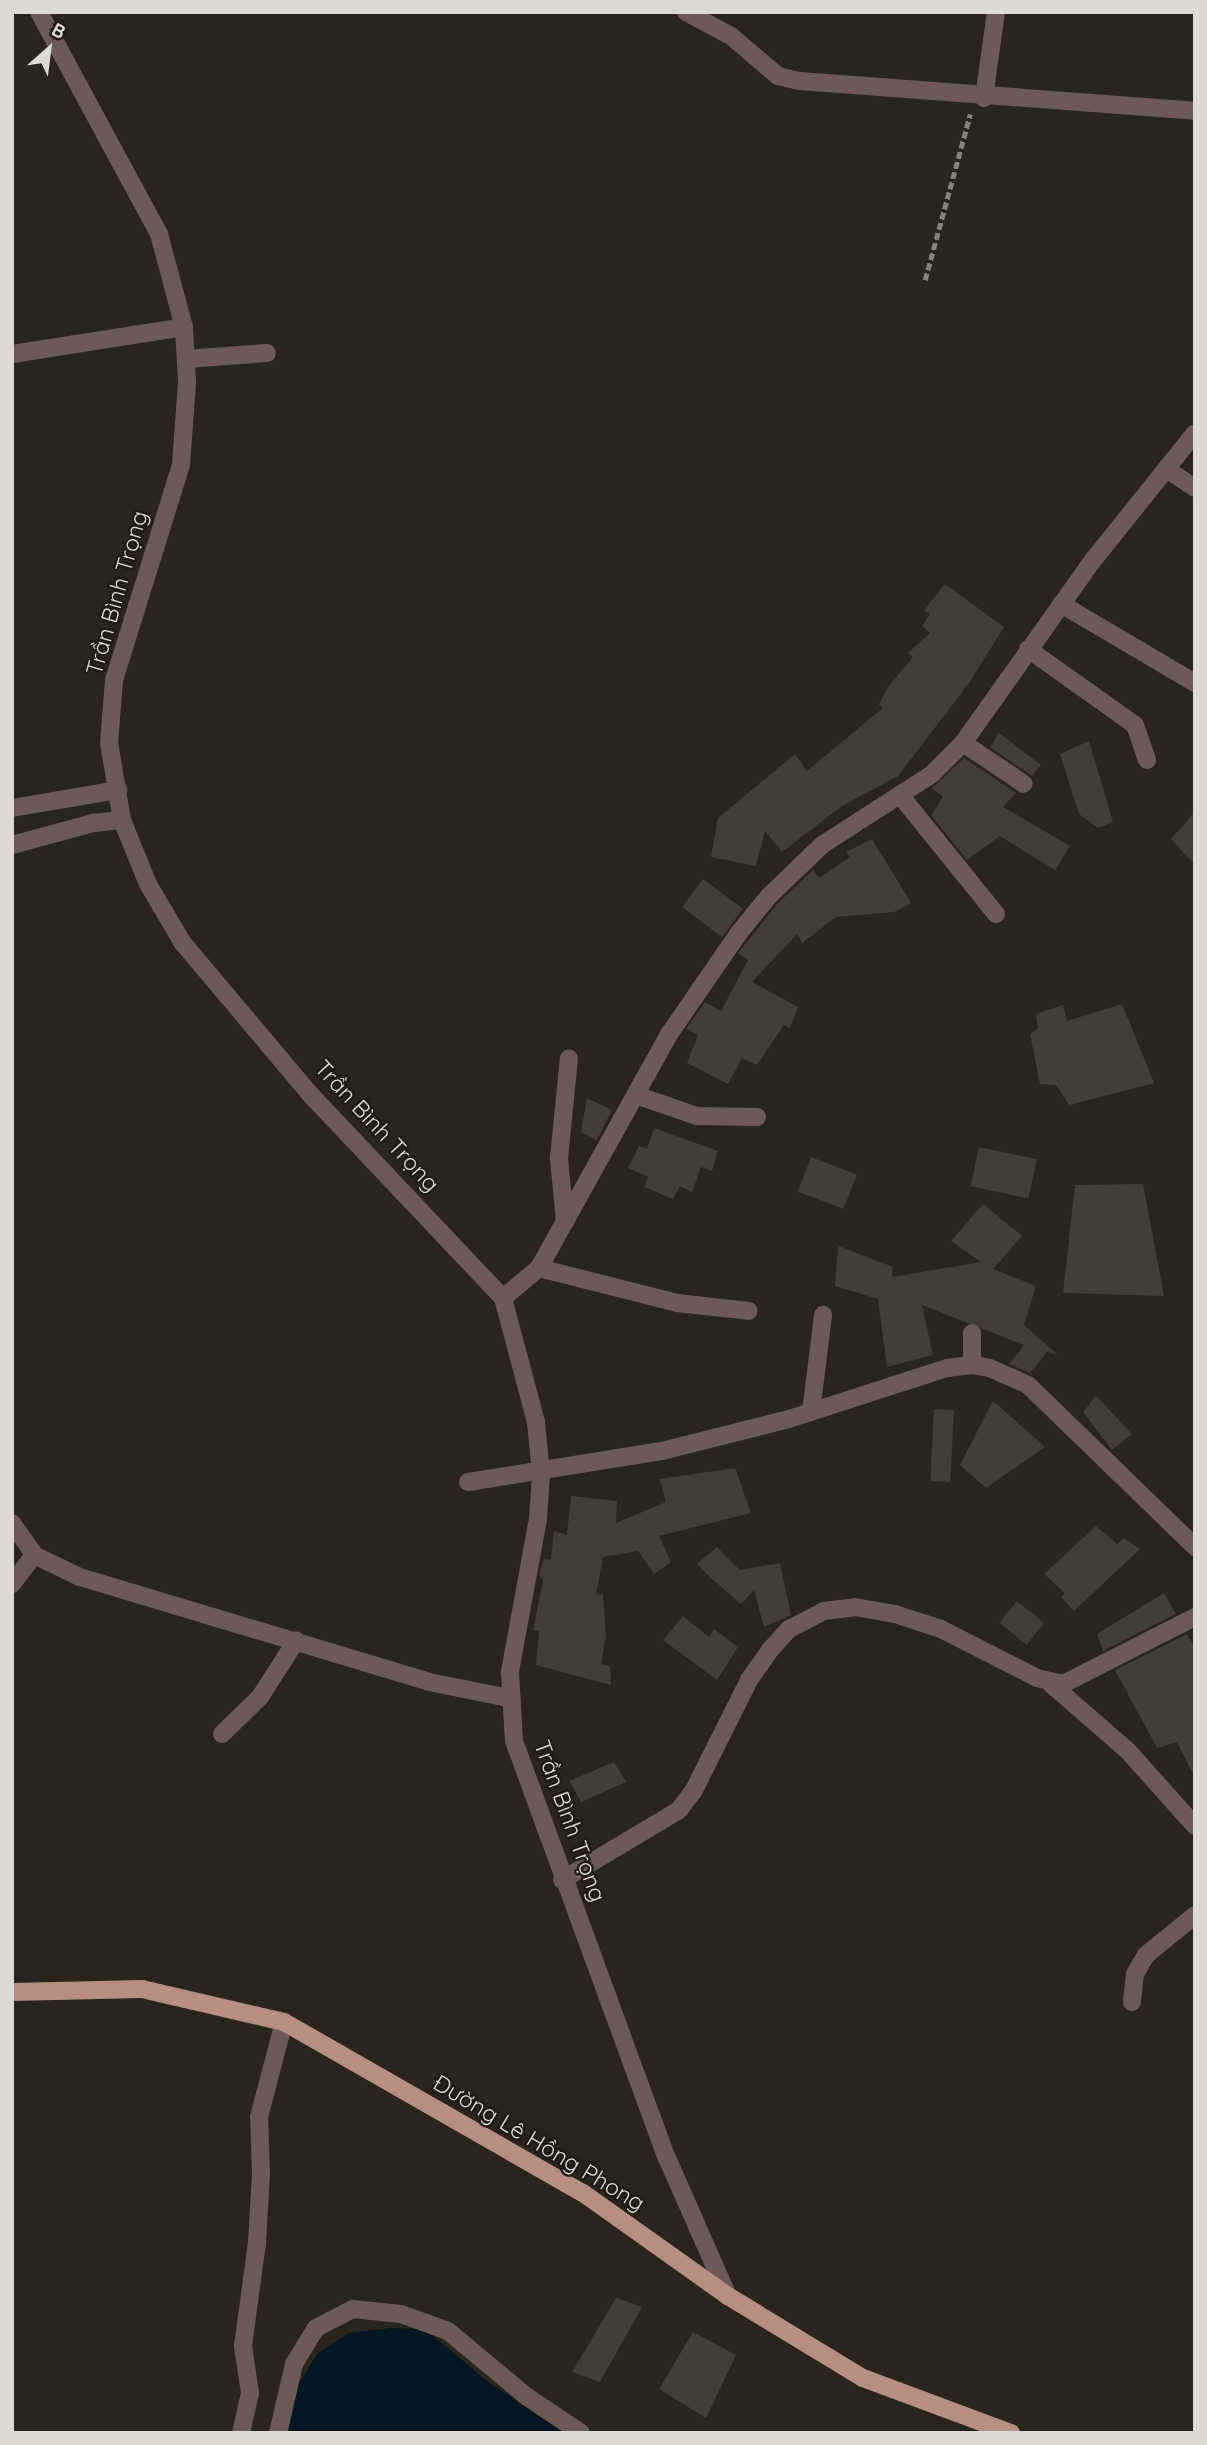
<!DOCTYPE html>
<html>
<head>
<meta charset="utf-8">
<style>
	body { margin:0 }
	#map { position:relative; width:1207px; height:2445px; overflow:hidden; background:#29251b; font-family:Quicksand,sans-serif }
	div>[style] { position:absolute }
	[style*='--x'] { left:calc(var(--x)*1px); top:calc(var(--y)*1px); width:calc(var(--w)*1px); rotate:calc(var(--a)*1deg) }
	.water>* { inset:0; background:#021623 }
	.building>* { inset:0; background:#423e33; transform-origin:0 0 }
	.path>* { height:4.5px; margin-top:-2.25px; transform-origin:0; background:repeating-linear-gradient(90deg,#858279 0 7px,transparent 0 10.5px) }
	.minor>* { height:18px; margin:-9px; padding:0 9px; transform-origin:9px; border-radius:9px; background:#6e5a54 }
	.major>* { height:18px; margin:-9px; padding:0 9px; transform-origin:9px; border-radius:9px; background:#b78e81 }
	span { translate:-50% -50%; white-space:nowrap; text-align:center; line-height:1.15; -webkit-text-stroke:5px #201c12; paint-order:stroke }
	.street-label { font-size:23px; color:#dddad3 }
	.frame { position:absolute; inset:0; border:14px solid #dddad3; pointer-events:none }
	.north { position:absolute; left:14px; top:14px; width:70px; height:70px; -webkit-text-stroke:5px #201c12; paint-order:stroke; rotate:28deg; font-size:19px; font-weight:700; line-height:28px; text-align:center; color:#dddad3 }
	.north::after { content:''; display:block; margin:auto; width:24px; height:32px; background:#dddad3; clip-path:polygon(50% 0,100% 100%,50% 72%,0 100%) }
</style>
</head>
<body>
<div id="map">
	<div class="water">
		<div style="clip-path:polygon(392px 2328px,425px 2329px,487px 2381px,564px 2433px,288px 2433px,298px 2385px,317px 2354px,349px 2333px)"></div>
	</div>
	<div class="building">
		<div style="clip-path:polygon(945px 584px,1004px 627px,969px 683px,898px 776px,842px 806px,782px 852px,765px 831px,756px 866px,711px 857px,718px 818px,795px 754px,807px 771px,883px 708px,879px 704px,888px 687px,913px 657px,908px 653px,930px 633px,922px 626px,930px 614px,924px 610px)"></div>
		<div style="clip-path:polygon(999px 733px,1041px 765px,1032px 776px,990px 747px)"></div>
		<div style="clip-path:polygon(1089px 741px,1113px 822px,1098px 828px,1079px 814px,1060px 754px)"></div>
		<div style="clip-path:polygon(964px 758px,1016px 793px,1003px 807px,1070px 846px,1055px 870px,1000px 836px,967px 860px,931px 815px,943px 797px,932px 788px)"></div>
		<div style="clip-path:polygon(1195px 812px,1195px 865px,1171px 839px)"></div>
		<div style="clip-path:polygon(872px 839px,911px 903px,894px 912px,836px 917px,802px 943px,797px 934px,752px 982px,798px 1007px,790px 1028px,784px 1025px,757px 1065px,742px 1058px,728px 1084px,687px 1063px,698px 1035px,686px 1029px,705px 1002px,721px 1011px,748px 960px,738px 953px,777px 904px,813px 870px,819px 878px,850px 857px,846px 852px)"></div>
		<div style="left:703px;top:879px;width:50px;height:35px;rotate:37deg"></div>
		<div style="clip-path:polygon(1122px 1004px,1154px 1083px,1069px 1105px,1056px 1085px,1040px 1084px,1030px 1034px,1038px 1028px,1036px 1014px,1063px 1005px,1067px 1021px)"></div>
		<div style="clip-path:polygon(587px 1098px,612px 1110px,597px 1140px,581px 1132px)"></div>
		<div style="clip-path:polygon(654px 1128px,718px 1151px,712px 1171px,701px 1167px,692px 1192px,680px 1186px,673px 1199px,644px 1187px,648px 1177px,628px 1168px,639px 1146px,647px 1149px)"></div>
		<div style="left:979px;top:1147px;width:59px;height:40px;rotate:12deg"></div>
		<div style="left:811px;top:1157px;width:49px;height:37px;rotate:21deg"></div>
		<div style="clip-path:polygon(1143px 1184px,1164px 1296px,1063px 1293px,1075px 1185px)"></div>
		<div style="clip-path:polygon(983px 1204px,1022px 1236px,993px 1269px,1036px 1286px,1024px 1325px,1058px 1355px,1047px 1352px,1030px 1373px,1009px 1364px,1024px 1345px,922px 1305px,933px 1355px,887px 1367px,878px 1299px,835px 1286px,838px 1246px,893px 1267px,892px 1277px,981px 1262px,951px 1241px)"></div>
		<div style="clip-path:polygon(1096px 1396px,1132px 1434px,1112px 1450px,1083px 1412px)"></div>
		<div style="clip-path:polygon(993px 1401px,1045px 1447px,986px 1488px,960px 1465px)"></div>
		<div style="left:934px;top:1409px;width:20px;height:72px;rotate:3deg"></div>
		<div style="clip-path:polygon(735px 1468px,751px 1513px,659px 1536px,671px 1562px,654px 1574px,638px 1551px,603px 1557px,596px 1594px,603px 1595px,606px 1635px,601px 1664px,610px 1666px,611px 1685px,536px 1665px,539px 1631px,533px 1630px,543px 1581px,539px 1575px,544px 1559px,551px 1560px,554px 1531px,567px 1535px,571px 1496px,617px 1501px,616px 1523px,666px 1502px,660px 1479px)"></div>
		<div style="clip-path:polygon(1096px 1526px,1117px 1544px,1124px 1538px,1140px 1549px,1074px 1611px,1061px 1597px,1065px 1593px,1044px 1574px)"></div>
		<div style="clip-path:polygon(717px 1547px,740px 1570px,780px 1563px,791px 1615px,764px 1627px,754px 1590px,741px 1604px,711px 1578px,697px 1564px)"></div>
		<div style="clip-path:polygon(1164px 1593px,1176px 1614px,1103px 1651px,1097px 1634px)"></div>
		<div style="left:1017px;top:1601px;width:35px;height:28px;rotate:39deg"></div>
		<div style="clip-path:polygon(683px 1616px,709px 1637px,714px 1629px,738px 1647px,717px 1680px,663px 1640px)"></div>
		<div style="clip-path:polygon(1187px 1634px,1195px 1648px,1195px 1778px,1177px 1742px,1157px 1748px,1115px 1670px)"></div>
		<div style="clip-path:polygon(614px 1762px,626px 1782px,581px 1802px,569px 1781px)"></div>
		<div style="clip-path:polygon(616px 2298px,642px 2307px,600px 2382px,572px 2372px)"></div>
		<div style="clip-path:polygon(693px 2332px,736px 2355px,706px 2418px,659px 2389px)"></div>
	</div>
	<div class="path">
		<div style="--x:925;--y:280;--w:172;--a:-74.8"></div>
	</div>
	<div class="minor">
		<div style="--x:39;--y:12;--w:252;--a:61.6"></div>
		<div style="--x:159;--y:234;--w:96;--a:75"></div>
		<div style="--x:184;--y:327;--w:56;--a:86.9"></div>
		<div style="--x:187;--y:383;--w:82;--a:94.2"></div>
		<div style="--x:181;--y:465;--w:225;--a:107.3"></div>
		<div style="--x:114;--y:680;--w:63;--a:94.5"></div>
		<div style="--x:109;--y:743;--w:78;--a:80.4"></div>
		<div style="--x:122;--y:820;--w:69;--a:67.9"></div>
		<div style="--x:148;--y:884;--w:67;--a:59.6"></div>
		<div style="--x:182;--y:942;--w:197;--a:49.9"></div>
		<div style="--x:309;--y:1093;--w:282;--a:46.6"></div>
		<div style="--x:503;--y:1298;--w:128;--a:75.1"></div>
		<div style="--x:536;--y:1422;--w:52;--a:84.5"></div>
		<div style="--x:541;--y:1474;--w:45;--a:93.8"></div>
		<div style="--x:538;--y:1519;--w:156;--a:100.4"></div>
		<div style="--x:510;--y:1672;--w:69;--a:86.7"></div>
		<div style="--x:514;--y:1741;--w:444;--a:69.9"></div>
		<div style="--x:667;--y:2158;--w:151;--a:66.2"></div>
		<div style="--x:686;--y:12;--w:51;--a:28.1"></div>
		<div style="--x:731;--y:36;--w:62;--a:40.4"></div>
		<div style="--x:778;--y:76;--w:23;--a:13"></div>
		<div style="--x:800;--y:81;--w:396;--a:4.3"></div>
		<div style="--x:984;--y:98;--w:87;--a:-82.1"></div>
		<div style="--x:12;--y:354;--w:174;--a:-8.9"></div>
		<div style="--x:186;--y:359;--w:81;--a:-4.2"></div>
		<div style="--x:1166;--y:469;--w:35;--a:33"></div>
		<div style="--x:1061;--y:604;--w:156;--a:30.5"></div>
		<div style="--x:1028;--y:649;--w:131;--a:35.4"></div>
		<div style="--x:1135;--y:725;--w:37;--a:71"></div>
		<div style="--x:963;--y:743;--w:73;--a:33.9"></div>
		<div style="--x:900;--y:795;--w:153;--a:51.1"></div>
		<div style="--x:12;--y:808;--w:108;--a:-9.6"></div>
		<div style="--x:12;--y:845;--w:84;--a:-15.2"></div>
		<div style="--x:93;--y:823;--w:29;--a:-6"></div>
		<div style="--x:636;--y:1095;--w:65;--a:19"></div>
		<div style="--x:697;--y:1116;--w:60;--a:1"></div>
		<div style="--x:565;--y:1222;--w:64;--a:-95.4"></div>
		<div style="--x:559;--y:1158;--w:100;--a:-84.3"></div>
		<div style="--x:539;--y:1268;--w:142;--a:14.2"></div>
		<div style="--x:677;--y:1303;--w:72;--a:6.3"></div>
		<div style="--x:503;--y:1298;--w:47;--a:-39.8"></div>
		<div style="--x:539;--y:1268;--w:269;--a:-60.9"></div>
		<div style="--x:670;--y:1033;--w:120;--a:-55.5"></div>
		<div style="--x:738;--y:934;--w:49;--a:-50.8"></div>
		<div style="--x:769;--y:896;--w:74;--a:-43.9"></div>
		<div style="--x:822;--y:845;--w:131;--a:-32.8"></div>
		<div style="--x:932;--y:774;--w:44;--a:-45"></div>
		<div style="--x:963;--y:743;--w:226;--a:-54.6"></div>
		<div style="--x:1094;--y:559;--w:161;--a:-51.3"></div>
		<div style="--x:972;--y:1365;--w:32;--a:-90"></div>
		<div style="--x:811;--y:1412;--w:98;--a:-82.9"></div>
		<div style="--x:468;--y:1482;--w:196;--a:-9.1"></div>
		<div style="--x:662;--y:1451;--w:131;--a:-14.1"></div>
		<div style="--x:789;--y:1419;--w:166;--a:-17.9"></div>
		<div style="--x:947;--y:1368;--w:25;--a:-7"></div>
		<div style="--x:972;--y:1365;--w:18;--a:9"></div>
		<div style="--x:990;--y:1368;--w:42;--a:24.1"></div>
		<div style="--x:1028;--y:1385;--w:233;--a:44.1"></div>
		<div style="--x:12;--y:1523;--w:39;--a:55"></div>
		<div style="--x:34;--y:1555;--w:51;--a:25.6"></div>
		<div style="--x:80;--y:1577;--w:364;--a:16.7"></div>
		<div style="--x:429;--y:1682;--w:82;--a:11.3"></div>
		<div style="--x:12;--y:1584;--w:36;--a:-53"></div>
		<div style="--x:1051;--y:1684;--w:102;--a:41"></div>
		<div style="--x:1128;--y:1751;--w:101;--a:48.2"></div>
		<div style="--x:222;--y:1734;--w:53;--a:-44.2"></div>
		<div style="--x:260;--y:1697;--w:67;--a:-57.3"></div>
		<div style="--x:562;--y:1880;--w:136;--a:-30.9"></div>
		<div style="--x:679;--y:1810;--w:25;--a:-53"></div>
		<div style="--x:694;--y:1790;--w:123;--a:-63.4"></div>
		<div style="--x:749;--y:1680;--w:38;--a:-55"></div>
		<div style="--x:771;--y:1649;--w:27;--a:-48"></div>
		<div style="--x:789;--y:1629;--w:39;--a:-27"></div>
		<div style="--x:824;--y:1611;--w:31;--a:-7"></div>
		<div style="--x:855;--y:1607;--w:41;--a:9.9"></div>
		<div style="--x:895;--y:1614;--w:48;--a:18.1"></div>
		<div style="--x:941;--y:1629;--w:108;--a:27"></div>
		<div style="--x:1037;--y:1678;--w:27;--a:13"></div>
		<div style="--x:1063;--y:1684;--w:148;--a:-26.9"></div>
		<div style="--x:1132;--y:2002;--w:28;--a:-84"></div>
		<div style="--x:1135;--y:1974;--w:22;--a:-60"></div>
		<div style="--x:1146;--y:1955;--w:63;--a:-39.2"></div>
		<div style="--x:241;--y:2433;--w:41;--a:-77.3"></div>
		<div style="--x:250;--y:2393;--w:48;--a:-98.5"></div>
		<div style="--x:243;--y:2346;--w:104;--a:-82.3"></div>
		<div style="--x:257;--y:2243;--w:70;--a:-86.7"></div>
		<div style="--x:261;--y:2173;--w:56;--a:-92"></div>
		<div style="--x:259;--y:2117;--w:98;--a:-75.3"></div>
		<div style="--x:278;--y:2433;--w:71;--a:-76.9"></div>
		<div style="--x:294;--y:2364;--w:42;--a:-58.6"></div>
		<div style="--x:316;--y:2328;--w:42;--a:-27.2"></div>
		<div style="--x:353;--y:2309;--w:48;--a:5.9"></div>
		<div style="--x:401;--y:2314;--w:50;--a:19.9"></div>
		<div style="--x:448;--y:2331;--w:102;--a:39.8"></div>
		<div style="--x:526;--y:2396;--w:66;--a:33.9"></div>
	</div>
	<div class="major">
		<div style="--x:12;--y:1992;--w:130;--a:-1.3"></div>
		<div style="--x:142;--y:1989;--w:146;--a:13.1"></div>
		<div style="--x:284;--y:2022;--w:344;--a:29.8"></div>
		<div style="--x:583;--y:2193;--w:178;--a:35.4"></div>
		<div style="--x:728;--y:2296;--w:158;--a:31.3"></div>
		<div style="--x:863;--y:2378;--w:158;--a:20.4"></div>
	</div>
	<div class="street-label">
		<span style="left:117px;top:593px;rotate:-74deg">Trần Bình Trọng</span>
		<span style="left:377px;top:1126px;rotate:47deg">Trần Bình Trọng</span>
		<span style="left:570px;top:1821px;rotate:70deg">Trần Bình Trọng</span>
		<span style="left:539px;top:2143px;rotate:31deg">Đường Lê Hồng Phong</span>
	</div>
	<div class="frame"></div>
	<div class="north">B</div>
</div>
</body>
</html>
